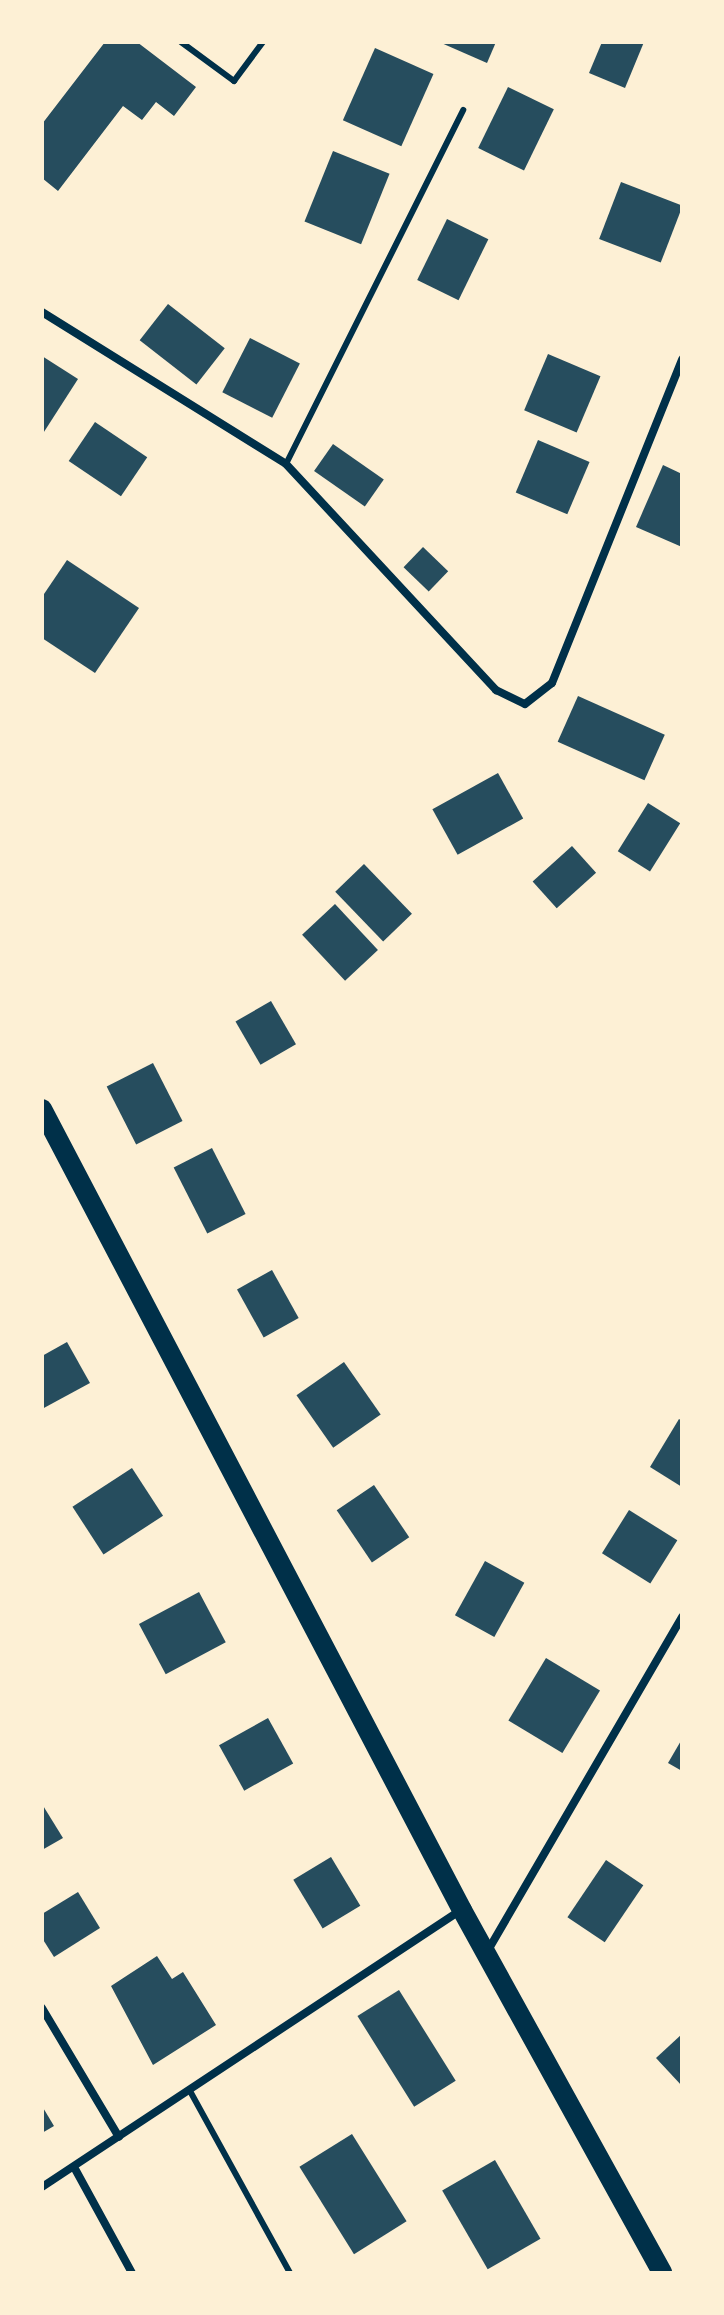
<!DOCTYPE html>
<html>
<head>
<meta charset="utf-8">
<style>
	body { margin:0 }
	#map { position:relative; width:724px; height:2315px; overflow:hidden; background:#fdf0d5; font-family:Literata,serif }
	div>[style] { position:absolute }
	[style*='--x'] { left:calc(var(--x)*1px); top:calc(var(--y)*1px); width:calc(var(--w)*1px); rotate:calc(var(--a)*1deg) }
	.building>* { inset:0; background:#264d5e; transform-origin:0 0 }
	.service>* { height:6px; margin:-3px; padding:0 3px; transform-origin:3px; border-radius:3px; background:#003049 }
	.minor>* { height:8px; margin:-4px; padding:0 4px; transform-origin:4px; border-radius:4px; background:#003049 }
	.primary>* { height:20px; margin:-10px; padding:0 10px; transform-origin:10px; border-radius:10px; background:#003049 }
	span { translate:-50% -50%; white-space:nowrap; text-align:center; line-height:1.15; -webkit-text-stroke:8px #fdf0d5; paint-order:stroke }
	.frame { position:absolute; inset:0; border:44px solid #fdf0d5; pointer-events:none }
</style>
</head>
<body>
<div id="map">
	<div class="building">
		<div style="clip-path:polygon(105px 42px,137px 42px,196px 87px,174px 116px,156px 102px,142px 120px,123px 106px,58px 191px,42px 178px,42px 124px)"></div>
		<div style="clip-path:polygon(439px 42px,496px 42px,487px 63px)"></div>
		<div style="clip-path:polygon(602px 42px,644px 42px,625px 88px,589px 73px)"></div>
		<div style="left:375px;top:48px;width:64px;height:79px;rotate:24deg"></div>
		<div style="left:508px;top:87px;width:51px;height:68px;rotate:26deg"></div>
		<div style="left:333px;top:151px;width:61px;height:76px;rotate:22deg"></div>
		<div style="left:621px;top:182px;width:66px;height:61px;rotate:21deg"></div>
		<div style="left:447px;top:219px;width:46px;height:68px;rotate:26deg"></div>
		<div style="left:168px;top:304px;width:72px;height:46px;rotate:38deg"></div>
		<div style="left:250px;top:338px;width:56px;height:61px;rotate:27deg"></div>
		<div style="left:548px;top:354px;width:57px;height:61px;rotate:23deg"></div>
		<div style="clip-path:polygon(42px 356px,78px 379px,42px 435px)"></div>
		<div style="left:95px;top:422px;width:63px;height:47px;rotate:34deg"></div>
		<div style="left:538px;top:440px;width:56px;height:57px;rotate:23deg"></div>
		<div style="left:333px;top:444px;width:62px;height:33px;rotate:35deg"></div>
		<div style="clip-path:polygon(663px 465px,682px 474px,682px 547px,636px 527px)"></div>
		<div style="left:423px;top:547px;width:35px;height:28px;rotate:44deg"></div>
		<div style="clip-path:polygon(67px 560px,139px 608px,95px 673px,42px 638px,42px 597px)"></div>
		<div style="left:578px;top:696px;width:95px;height:50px;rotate:24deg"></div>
		<div style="left:498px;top:773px;width:52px;height:75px;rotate:61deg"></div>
		<div style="left:648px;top:803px;width:38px;height:57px;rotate:32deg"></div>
		<div style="left:572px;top:846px;width:36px;height:53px;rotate:48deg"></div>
		<div style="left:364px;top:864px;width:69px;height:40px;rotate:46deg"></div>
		<div style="left:335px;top:904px;width:63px;height:45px;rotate:47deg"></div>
		<div style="left:271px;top:1001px;width:50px;height:41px;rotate:60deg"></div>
		<div style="left:153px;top:1063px;width:65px;height:52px;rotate:63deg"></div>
		<div style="left:212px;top:1148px;width:74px;height:43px;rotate:63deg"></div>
		<div style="left:272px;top:1270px;width:55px;height:40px;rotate:61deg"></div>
		<div style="clip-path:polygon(67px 1342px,90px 1383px,42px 1409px,42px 1356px)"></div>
		<div style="left:344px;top:1362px;width:64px;height:58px;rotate:55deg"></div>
		<div style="clip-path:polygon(679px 1419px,682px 1421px,682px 1487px,650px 1467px)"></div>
		<div style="left:132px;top:1468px;width:57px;height:71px;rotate:57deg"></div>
		<div style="left:374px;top:1485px;width:63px;height:45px;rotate:56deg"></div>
		<div style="left:629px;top:1510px;width:57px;height:51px;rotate:32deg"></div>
		<div style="left:485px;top:1561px;width:45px;height:62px;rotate:29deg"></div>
		<div style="left:199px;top:1592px;width:57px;height:68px;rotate:62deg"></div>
		<div style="left:546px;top:1658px;width:63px;height:73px;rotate:31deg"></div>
		<div style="left:268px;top:1718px;width:52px;height:56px;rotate:61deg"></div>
		<div style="clip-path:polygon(682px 1739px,682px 1771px,668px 1763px)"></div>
		<div style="clip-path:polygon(42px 1804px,63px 1838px,42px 1850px)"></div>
		<div style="left:331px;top:1857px;width:57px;height:44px;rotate:59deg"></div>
		<div style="left:606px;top:1860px;width:45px;height:69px;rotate:34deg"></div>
		<div style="clip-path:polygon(78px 1892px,100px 1928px,54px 1957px,42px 1938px,42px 1914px)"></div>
		<div style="clip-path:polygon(157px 1956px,172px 1979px,183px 1972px,216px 2025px,153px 2065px,111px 1986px)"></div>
		<div style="left:399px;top:1990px;width:107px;height:49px;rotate:58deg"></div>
		<div style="clip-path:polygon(682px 2034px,682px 2086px,656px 2058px)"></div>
		<div style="clip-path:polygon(42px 2106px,54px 2126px,42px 2133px)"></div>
		<div style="left:352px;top:2134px;width:103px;height:62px;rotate:58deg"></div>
		<div style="left:495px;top:2160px;width:91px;height:61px;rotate:60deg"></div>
	</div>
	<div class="service">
		<div style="--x:181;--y:42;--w:66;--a:36.3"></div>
		<div style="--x:234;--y:81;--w:49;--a:-53.4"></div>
		<div style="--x:286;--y:464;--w:396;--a:-63.4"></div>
		<div style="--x:190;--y:2091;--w:208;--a:61.2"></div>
	</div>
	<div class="minor">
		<div style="--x:42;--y:312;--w:287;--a:31.9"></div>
		<div style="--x:286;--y:464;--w:309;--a:47.1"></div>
		<div style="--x:496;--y:690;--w:32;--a:26"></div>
		<div style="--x:525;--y:704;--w:34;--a:-38"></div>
		<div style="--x:552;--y:683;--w:349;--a:-68.1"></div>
		<div style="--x:487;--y:1952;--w:388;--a:-59.8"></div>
		<div style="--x:42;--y:2008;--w:150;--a:59.2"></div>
		<div style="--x:74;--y:2167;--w:121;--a:61.3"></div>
		<div style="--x:42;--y:2187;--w:502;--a:-33.47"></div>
	</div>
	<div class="primary">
		<div style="--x:42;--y:1109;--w:904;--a:62.33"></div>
		<div style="--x:462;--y:1910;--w:414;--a:61.1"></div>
	</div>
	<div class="frame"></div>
</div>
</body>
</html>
